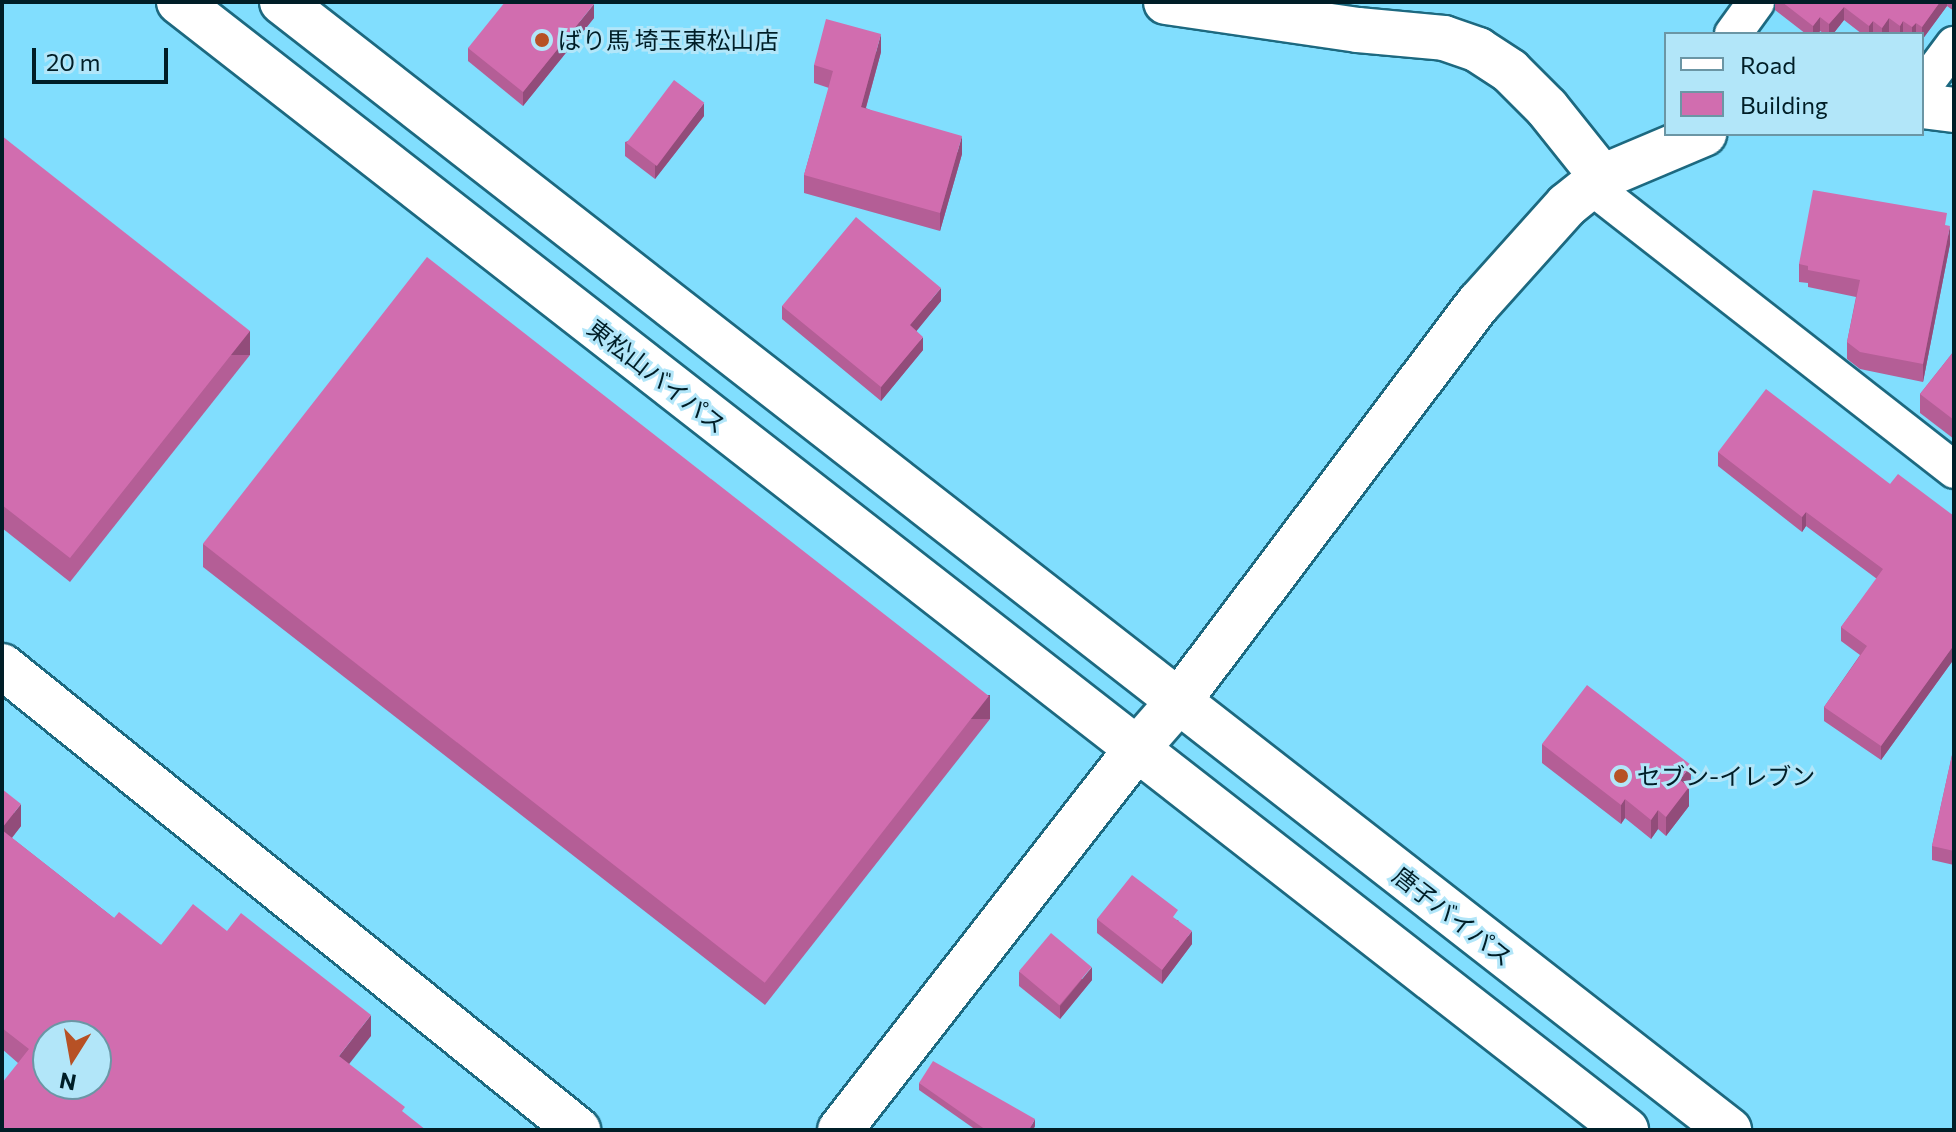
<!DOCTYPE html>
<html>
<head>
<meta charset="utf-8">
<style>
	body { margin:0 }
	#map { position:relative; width:1956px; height:1132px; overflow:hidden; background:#81defe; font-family:Commissioner,"Noto Sans JP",sans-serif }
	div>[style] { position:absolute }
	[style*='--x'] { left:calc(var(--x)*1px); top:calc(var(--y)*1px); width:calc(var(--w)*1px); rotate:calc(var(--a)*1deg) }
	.roads { filter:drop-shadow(2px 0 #1d6980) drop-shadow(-2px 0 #1d6980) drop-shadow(0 2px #1d6980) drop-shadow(0 -2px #1d6980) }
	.street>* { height:36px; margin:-18px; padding:0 18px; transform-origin:18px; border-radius:18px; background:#fff }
	.secondary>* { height:44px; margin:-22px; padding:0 22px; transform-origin:22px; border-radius:22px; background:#fff }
	.highway>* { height:44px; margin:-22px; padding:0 22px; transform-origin:22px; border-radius:22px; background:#fff }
	.wall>* { inset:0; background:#b45e96 }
	.shaded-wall>* { inset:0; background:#924c7a; transform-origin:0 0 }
	.building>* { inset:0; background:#d16daf; transform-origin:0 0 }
	.dots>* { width:22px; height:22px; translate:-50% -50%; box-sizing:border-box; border:4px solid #b2e6f9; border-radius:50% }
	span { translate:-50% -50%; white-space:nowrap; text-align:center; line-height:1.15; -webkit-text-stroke:6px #b2e6f9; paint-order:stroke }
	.poi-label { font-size:24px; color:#001e27 }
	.left { translate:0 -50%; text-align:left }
	.street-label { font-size:24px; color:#001e27 }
	.frame { position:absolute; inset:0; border:4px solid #001e27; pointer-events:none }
	.legend { position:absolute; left:1664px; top:32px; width:260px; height:104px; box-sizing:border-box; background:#b2e6f9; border:2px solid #6b96a5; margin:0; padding:10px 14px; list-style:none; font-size:24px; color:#001e27 }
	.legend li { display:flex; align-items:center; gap:16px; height:40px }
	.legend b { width:40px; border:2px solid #6b96a5 }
	.north { position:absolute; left:32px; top:1020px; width:80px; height:80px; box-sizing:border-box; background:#b2e6f9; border:2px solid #6b96a5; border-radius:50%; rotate:191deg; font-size:22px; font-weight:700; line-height:32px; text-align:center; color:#001e27 }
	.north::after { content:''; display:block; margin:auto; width:28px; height:36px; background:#b75125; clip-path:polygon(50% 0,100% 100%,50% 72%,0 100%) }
	.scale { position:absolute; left:32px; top:48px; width:136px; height:36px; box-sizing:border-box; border:4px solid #001e27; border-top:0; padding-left:10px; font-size:24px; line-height:28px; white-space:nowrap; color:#001e27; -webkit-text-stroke:6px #b2e6f9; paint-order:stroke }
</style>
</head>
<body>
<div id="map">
	<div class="roads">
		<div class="street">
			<div style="--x:1733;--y:34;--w:39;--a:-54"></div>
			<div style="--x:1922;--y:88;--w:54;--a:-53.3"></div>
			<div style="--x:1591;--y:186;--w:461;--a:38"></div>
		</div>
		<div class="secondary">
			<div style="--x:1166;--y:2;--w:194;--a:8.3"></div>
			<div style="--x:1358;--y:30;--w:86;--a:5.3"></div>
			<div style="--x:1444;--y:38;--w:36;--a:19"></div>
			<div style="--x:1478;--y:50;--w:38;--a:33"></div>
			<div style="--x:1510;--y:71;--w:52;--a:45"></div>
			<div style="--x:1547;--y:108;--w:88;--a:51.4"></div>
			<div style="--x:1922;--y:106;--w:32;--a:7"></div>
			<div style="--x:2;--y:666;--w:740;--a:38.85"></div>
			<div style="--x:840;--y:1130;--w:482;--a:-52.1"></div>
			<div style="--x:1136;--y:750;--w:64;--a:-48.8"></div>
			<div style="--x:1178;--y:702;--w:500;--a:-53"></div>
			<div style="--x:1479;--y:303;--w:132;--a:-48.1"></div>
			<div style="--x:1567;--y:205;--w:45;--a:-38.7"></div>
			<div style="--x:1602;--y:177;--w:111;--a:-22.9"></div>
		</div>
		<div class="highway">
			<div style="--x:179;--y:2;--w:1835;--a:37.94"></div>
			<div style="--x:282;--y:2;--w:1835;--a:37.94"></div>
		</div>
	</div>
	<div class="wall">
		<div style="clip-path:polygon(1775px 2px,1954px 2px,1954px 11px,1947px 6px,1922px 40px,1922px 34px,1892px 34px,1889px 32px,1887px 34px,1862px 34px,1844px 20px,1833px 34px,1825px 34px,1820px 31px,1818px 34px,1806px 34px,1775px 10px)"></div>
		<div style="clip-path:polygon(594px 18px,523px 106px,468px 61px,468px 48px)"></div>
		<div style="clip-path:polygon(881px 52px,866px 108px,962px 154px,940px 231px,804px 193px,804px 175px,829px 88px,814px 83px,814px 65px)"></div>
		<div style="clip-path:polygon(704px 116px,655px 179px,625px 156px,625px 142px)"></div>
		<div style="clip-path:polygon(2px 136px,250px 355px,70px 582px,2px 528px)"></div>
		<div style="clip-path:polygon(1947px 226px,1950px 244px,1923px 382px,1860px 369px,1847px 359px,1847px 342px,1856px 297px,1808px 287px,1808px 283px,1799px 282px,1799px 264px)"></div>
		<div style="clip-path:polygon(941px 301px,916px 331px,923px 350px,881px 401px,782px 319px,782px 306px)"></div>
		<div style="clip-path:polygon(1954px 351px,1954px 439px,1920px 413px,1920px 394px)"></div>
		<div style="clip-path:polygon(1718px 452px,1890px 484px,1954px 516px,1954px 659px,1881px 760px,1824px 721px,1824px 707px,1860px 655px,1841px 641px,1841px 627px,1877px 579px,1806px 526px,1802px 532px,1718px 466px)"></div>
		<div style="clip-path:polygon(203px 544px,990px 719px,765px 1005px,203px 567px)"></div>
		<div style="clip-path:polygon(1542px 744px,1691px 784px,1689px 787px,1689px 806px,1666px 836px,1658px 829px,1651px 839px,1625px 818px,1621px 824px,1542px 763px)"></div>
		<div style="clip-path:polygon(1954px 746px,1954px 865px,1932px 860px,1932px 846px)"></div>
		<div style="clip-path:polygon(2px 789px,21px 826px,12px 838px,114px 918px,161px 945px,227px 931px,371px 1036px,18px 1063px,2px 1049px)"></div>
		<div style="clip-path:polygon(1097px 919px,1178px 920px,1192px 944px,1162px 984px,1097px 933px)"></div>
		<div style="clip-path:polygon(1019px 972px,1092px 980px,1060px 1019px,1019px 986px)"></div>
		<div style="clip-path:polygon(919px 1083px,1035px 1126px,1033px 1130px,976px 1130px,919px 1090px)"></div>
	</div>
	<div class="shaded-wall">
		<div style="clip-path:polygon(1940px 2px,1947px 2px,1947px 6px,1922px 40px,1922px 27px)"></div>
		<div style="clip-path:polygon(594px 4px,594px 18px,523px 106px,523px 92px)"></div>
		<div style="clip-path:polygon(1844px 7px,1844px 20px,1833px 34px,1829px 34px,1829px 24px)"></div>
		<div style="clip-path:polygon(1820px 17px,1820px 31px,1818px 34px,1813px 34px,1813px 26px)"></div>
		<div style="clip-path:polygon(1889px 18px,1889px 32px,1887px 34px,1882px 34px,1882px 28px)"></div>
		<div style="clip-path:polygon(1873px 21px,1873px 34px,1869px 34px,1869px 26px)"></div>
		<div style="clip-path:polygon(1903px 21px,1903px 34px,1900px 34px,1900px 26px)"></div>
		<div style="clip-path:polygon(1916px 23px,1916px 34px,1912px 34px,1912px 27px)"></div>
		<div style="clip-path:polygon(881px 34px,881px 52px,861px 125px,861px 107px)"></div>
		<div style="clip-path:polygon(704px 103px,704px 116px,655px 179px,655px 166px)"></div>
		<div style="clip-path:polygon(962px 136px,962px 154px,940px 231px,940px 213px)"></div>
		<div style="clip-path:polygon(1950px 226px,1950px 244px,1923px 382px,1923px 364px)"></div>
		<div style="clip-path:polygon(941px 288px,941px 301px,910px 339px,910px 325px)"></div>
		<div style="left:250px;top:331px;width:24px;height:290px;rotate:90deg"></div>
		<div style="clip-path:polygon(923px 337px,923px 350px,881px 401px,881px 387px)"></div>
		<div style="clip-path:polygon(1806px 512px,1806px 526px,1802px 532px,1802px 517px)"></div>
		<div style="clip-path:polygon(1954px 645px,1954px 659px,1881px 760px,1881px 746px)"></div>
		<div style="left:990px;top:695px;width:24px;height:364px;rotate:90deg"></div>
		<div style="clip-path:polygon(1691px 765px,1691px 784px,1689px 787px,1689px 806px,1666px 836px,1666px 817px,1680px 780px)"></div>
		<div style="clip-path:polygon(1625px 799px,1625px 818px,1621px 824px,1621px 805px)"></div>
		<div style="clip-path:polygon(21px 804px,21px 826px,2px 850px,2px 828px)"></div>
		<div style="clip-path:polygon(1658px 810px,1658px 829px,1651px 839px,1651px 820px)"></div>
		<div style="clip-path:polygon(1192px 931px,1192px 944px,1162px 984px,1162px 970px)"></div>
		<div style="clip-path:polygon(1092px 967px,1092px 980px,1060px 1019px,1060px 1006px)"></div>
		<div style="clip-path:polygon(371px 1015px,371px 1036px,339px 1077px,339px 1056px)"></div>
		<div style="clip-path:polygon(1035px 1119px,1035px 1126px,1033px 1130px,1029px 1130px)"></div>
	</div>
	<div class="building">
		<div style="clip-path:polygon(505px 2px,591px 2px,594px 4px,523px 92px,468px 48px)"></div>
		<div style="clip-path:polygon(1782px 2px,1940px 2px,1922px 27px,1916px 23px,1912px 27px,1903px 21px,1900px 26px,1889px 18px,1882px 28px,1873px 21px,1869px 26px,1844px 7px,1829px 24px,1820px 17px,1813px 26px)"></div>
		<div style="clip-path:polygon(826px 19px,881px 34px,861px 107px,962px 136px,940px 213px,804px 175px,833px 71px,814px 65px)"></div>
		<div style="left:674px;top:80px;width:38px;height:79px;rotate:37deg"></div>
		<div style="clip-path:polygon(2px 136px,250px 331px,70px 558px,2px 505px)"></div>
		<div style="clip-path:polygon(1813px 190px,1947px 213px,1945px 225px,1950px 226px,1923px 364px,1860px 352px,1847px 342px,1860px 280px,1808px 270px,1808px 266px,1799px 264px)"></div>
		<div style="clip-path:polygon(856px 217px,941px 288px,910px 325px,923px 337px,881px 387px,782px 306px)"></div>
		<div style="left:427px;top:257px;width:713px;height:364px;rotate:38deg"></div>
		<div style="clip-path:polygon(1954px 351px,1954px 420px,1920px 394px)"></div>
		<div style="clip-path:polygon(1766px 389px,1890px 484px,1898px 474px,1954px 516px,1954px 645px,1881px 746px,1824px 707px,1867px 646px,1841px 627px,1883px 569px,1806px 512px,1802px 517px,1718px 452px)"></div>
		<div style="clip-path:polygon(1587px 685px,1691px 765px,1680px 780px,1689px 787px,1666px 817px,1658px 810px,1651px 820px,1625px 799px,1621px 805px,1542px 744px)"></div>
		<div style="clip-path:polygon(1954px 746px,1954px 851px,1932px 846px)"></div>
		<div style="clip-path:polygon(2px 789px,21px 804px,2px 828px)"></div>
		<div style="clip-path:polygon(evenodd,2px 830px,114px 918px,119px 912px,161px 945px,193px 904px,227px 931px,241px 913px,371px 1015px,339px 1056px,405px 1107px,402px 1111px,426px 1130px,2px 1130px,2px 1083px,29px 1049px,2px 1028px,2px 830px,48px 1036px,96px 1036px,96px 1084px,48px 1084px,48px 1036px)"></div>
		<div style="clip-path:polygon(1132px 875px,1178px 910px,1173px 917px,1192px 931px,1162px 970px,1097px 919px)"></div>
		<div style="left:1051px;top:933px;width:53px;height:50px;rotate:40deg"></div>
		<div style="clip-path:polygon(933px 1061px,1035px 1119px,1029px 1130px,986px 1130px,919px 1083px)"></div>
	</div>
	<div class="dots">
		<div style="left:542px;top:40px;background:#b75125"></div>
		<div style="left:1621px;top:776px;background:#b75125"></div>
	</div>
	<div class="poi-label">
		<span class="left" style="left:558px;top:40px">ばり馬 埼玉東松山店</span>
		<span class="left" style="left:1637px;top:776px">セブン-イレブン</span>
	</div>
	<div class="street-label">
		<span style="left:657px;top:376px;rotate:38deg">東松山バイパス</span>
		<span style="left:1453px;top:916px;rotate:38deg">唐子バイパス</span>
	</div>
	<div class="frame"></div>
	<ul class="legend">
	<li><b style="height:10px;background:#fff"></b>Road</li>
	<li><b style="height:22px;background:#d16daf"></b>Building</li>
	</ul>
	<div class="north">N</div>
	<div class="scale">20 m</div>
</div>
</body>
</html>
